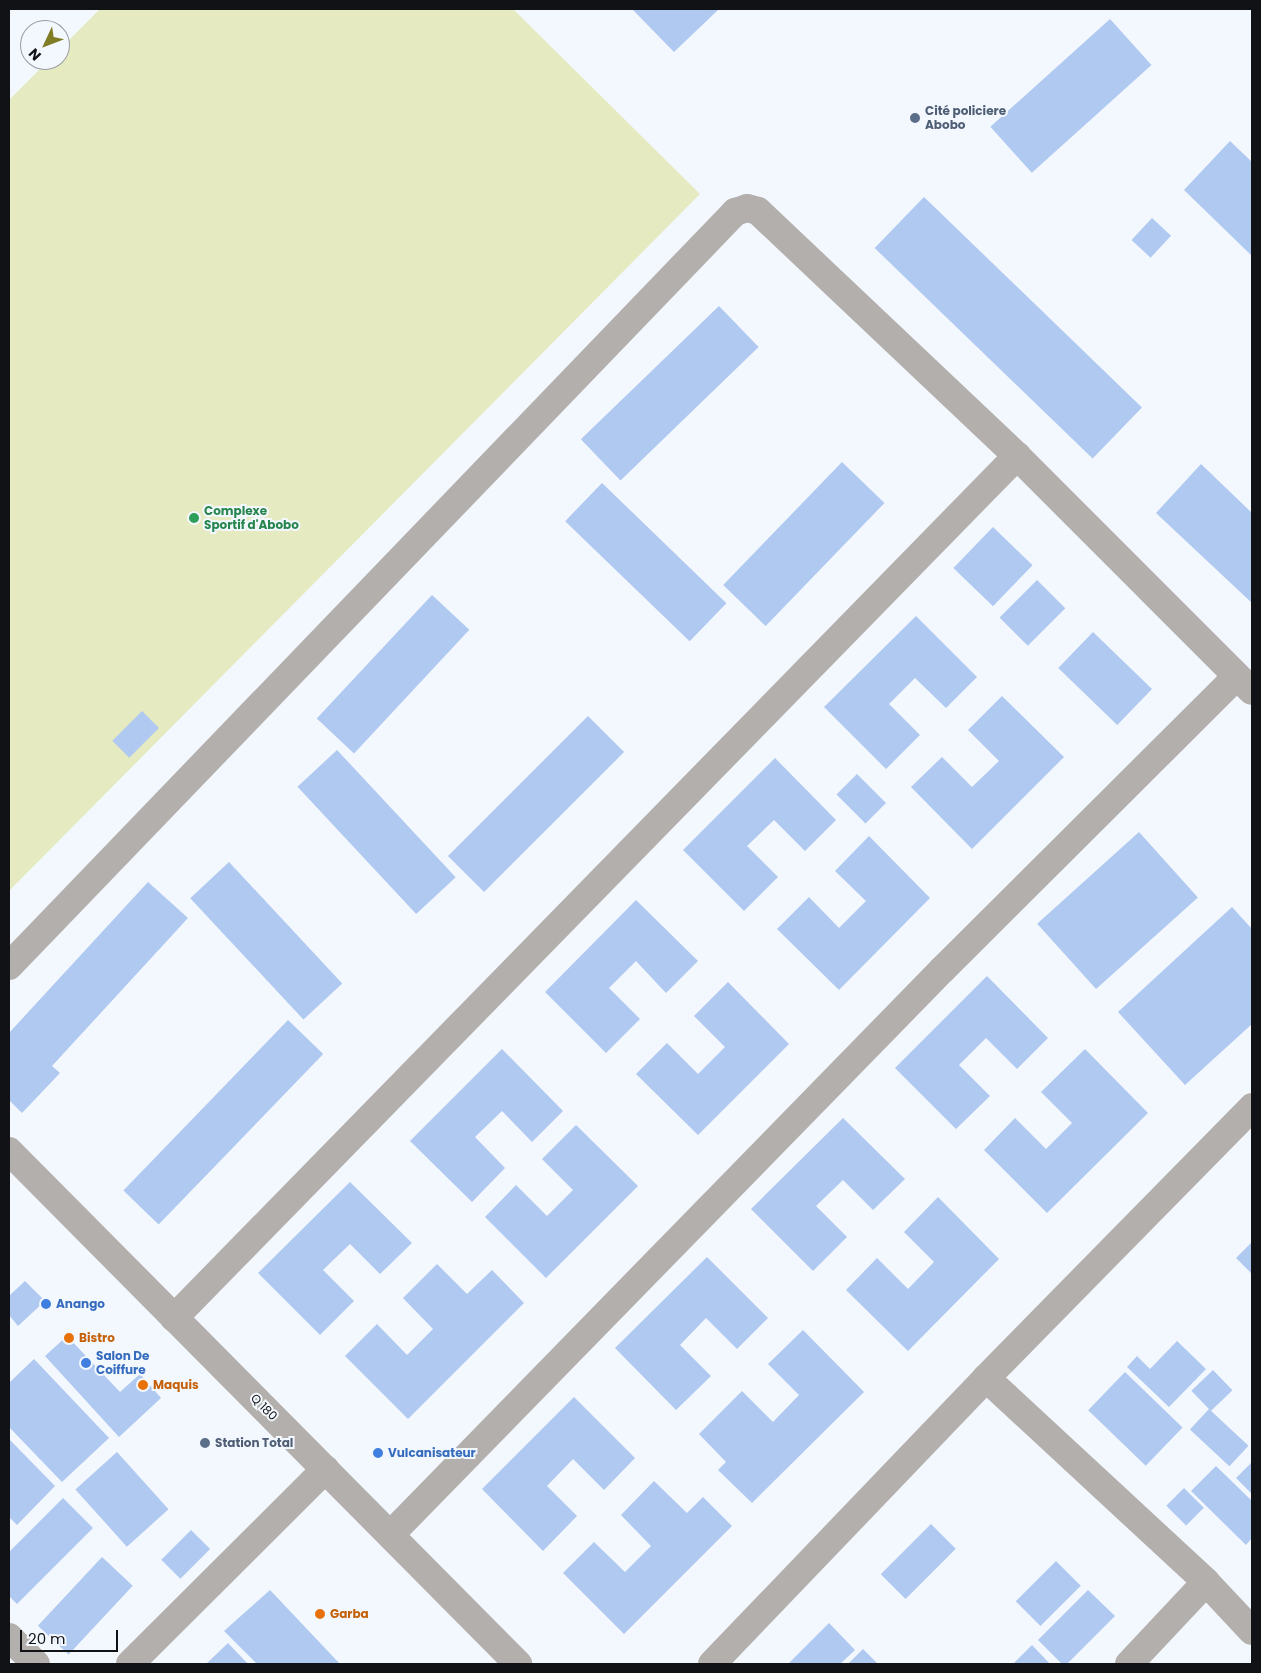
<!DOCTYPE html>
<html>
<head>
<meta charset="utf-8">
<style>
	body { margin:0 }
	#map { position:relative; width:1261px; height:1673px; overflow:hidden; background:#f3f7fe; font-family:Poppins,sans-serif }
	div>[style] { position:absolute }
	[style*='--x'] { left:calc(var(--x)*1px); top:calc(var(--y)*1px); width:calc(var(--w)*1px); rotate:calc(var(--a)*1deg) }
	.green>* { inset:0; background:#e6eac0 }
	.building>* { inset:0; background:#b0c9f0; transform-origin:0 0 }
	.minor>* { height:28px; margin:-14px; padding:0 14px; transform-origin:14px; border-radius:14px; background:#b3afac }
	.tertiary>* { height:28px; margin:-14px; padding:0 14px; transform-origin:14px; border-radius:14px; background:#b3afac }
	.dots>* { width:14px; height:14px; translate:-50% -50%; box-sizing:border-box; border:2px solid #f3f7fe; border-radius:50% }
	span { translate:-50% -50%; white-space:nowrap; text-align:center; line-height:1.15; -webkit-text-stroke:4px #f3f7fe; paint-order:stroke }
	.service-label { font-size:12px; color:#4e5e75; font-weight:700 }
	.left { translate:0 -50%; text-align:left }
	.leisure-label { font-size:12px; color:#27864d; font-weight:700 }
	.shop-label { font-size:12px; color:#366cbe; font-weight:700 }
	.food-label { font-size:12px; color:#c56008; font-weight:700 }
	.street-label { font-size:12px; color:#101215 }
	.frame { position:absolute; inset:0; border:10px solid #101215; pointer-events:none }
	.north { position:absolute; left:20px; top:20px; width:50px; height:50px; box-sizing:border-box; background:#f3f7fe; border:1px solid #989ba1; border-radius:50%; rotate:227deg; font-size:14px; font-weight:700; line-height:20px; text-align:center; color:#101215 }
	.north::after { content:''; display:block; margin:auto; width:18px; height:22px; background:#807d24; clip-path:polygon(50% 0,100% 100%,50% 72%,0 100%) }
	.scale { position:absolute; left:20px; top:1630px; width:98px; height:22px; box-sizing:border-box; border:2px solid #101215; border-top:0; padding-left:6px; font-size:15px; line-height:18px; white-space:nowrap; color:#101215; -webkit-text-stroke:4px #f3f7fe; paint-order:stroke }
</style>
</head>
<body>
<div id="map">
	<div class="green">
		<div style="clip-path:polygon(100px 9px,513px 9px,700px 194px,9px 891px,9px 100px,49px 60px,60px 60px,60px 49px)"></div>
	</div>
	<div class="building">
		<div style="clip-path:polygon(632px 9px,719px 9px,674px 52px)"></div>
		<div style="left:1110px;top:19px;width:62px;height:161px;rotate:48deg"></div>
		<div style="clip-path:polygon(1230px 141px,1252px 162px,1252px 256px,1184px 190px)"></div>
		<div style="left:924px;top:197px;width:303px;height:71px;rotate:44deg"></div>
		<div style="left:1152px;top:218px;width:26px;height:30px;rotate:43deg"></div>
		<div style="left:719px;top:306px;width:57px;height:192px;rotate:46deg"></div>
		<div style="left:842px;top:462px;width:59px;height:171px;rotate:44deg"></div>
		<div style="clip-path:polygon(1201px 464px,1252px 513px,1252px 603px,1156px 513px)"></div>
		<div style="left:602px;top:483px;width:173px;height:53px;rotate:44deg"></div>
		<div style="left:993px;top:527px;width:55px;height:57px;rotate:44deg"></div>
		<div style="left:1037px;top:580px;width:40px;height:53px;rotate:45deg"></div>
		<div style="left:432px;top:595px;width:51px;height:169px;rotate:43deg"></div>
		<div style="clip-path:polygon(916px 616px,977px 677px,946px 708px,915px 678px,889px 704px,920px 735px,886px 769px,824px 707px)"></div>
		<div style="left:1093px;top:632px;width:82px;height:50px;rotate:44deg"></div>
		<div style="clip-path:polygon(1002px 696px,1064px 757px,972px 849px,911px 787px,942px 757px,972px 787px,999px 761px,968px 730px)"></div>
		<div style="left:142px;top:711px;width:24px;height:42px;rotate:45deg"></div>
		<div style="left:588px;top:716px;width:51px;height:198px;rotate:45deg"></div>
		<div style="left:337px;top:750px;width:174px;height:54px;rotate:47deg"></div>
		<div style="clip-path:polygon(775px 758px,836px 820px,805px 851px,774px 820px,747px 846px,778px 877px,744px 911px,683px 850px)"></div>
		<div style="left:857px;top:774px;width:41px;height:29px;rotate:45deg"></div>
		<div style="left:1139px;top:832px;width:88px;height:137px;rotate:48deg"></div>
		<div style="clip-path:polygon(869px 836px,930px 898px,839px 990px,777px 929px,809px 897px,839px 928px,866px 901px,835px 871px)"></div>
		<div style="left:229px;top:862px;width:166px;height:53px;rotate:47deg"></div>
		<div style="clip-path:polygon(148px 882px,188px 918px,52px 1066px,60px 1073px,22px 1113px,9px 1100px,9px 1033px)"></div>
		<div style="clip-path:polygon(636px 900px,698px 961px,666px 993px,636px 961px,609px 988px,640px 1019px,606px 1053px,545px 992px)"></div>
		<div style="clip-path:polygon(1232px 907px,1252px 929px,1252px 1024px,1185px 1085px,1118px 1012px)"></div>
		<div style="clip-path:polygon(987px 976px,1048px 1038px,1017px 1069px,986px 1038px,959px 1065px,990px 1096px,956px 1129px,895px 1068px)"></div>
		<div style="clip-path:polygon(728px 982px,789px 1044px,698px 1135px,636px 1074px,667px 1043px,698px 1074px,725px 1047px,694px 1016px)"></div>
		<div style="left:288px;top:1020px;width:49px;height:237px;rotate:44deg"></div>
		<div style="clip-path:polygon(502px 1049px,563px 1111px,532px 1142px,502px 1111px,475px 1137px,505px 1168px,472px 1202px,410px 1141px)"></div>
		<div style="clip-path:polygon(1085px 1049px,1148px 1113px,1047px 1213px,984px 1150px,1015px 1118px,1046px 1149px,1072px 1123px,1041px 1092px)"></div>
		<div style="clip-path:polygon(843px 1118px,905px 1179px,873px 1210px,843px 1180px,816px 1206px,847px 1237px,813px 1271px,751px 1209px)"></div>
		<div style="clip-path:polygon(576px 1125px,638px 1186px,546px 1278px,485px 1217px,516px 1185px,547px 1216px,573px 1190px,542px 1159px)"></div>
		<div style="clip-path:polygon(350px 1182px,412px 1243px,380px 1274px,350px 1244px,323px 1270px,354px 1301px,320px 1335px,258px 1273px)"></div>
		<div style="clip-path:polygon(938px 1197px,999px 1259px,908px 1351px,846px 1290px,877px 1258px,908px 1289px,934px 1262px,904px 1232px)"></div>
		<div style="clip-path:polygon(1252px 1242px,1252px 1274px,1236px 1258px)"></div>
		<div style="clip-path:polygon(707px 1257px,768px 1318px,737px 1349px,706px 1318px,680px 1345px,711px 1376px,676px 1410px,615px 1348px)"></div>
		<div style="clip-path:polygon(437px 1264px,467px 1294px,492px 1270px,524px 1303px,408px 1419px,345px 1356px,377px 1324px,407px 1355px,433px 1329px,403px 1298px)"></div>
		<div style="clip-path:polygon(25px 1281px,45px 1301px,18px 1326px,9px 1315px,9px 1296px)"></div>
		<div style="clip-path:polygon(803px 1330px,864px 1392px,752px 1503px,718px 1470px,726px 1462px,699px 1434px,742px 1391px,773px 1422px,799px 1395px,768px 1364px)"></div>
		<div style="clip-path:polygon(67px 1336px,120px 1392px,140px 1374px,161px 1398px,119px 1437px,45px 1356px)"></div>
		<div style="clip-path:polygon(1177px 1341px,1206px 1369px,1169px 1407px,1127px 1367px,1137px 1356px,1150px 1369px)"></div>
		<div style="clip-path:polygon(34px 1359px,109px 1438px,62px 1482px,9px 1427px,9px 1383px)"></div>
		<div style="left:1213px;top:1370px;width:28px;height:30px;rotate:46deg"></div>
		<div style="left:1125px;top:1372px;width:80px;height:53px;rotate:44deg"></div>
		<div style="clip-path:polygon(574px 1397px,635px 1458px,604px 1490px,573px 1459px,547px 1486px,577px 1516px,543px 1551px,482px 1489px)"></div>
		<div style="left:1209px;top:1409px;width:54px;height:28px;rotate:43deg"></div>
		<div style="clip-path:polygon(9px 1439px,55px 1486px,17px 1525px,9px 1517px)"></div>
		<div style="left:117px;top:1452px;width:77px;height:56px;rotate:48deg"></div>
		<div style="clip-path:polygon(1252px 1462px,1252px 1494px,1236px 1478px)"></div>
		<div style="clip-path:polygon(1216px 1466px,1252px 1501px,1252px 1538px,1246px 1545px,1191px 1491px)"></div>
		<div style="clip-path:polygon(654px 1481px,687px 1513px,703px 1497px,732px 1526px,624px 1634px,563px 1573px,594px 1542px,625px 1572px,651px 1546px,621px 1515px)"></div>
		<div style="left:1184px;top:1488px;width:28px;height:25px;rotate:45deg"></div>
		<div style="clip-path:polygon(63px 1498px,93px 1528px,17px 1604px,9px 1596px,9px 1552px)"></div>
		<div style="left:931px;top:1524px;width:35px;height:71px;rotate:45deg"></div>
		<div style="left:191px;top:1530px;width:27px;height:42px;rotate:45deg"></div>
		<div style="left:102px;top:1557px;width:42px;height:94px;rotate:43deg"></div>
		<div style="left:1056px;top:1561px;width:35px;height:57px;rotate:45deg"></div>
		<div style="clip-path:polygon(270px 1590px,340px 1664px,257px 1664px,224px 1631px)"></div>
		<div style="clip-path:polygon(1088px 1590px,1115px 1616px,1067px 1664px,1062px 1664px,1038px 1640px)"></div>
		<div style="clip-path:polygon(829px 1623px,855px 1650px,840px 1664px,788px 1664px)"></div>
		<div style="clip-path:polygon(228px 1643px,248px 1664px,206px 1664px)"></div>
		<div style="clip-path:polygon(1032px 1645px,1050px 1664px,1013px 1664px)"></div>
		<div style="clip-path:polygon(863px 1649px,878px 1664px,848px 1664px)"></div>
	</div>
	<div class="minor">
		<div style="--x:9;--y:966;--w:1047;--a:-46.08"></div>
		<div style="--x:735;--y:212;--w:13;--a:-18"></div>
		<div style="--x:747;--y:208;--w:11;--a:15"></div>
		<div style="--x:758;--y:211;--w:357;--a:43.4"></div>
		<div style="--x:1017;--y:456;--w:332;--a:45"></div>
		<div style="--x:174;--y:1318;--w:1206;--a:-45.64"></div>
		<div style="--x:986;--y:1378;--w:300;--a:42.8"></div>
		<div style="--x:1206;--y:1582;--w:67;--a:46.8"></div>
		<div style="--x:391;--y:1534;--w:788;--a:-45.67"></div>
		<div style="--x:942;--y:970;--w:416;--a:-44.9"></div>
		<div style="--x:9;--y:1637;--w:38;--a:45"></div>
		<div style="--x:130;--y:1664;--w:276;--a:-44.9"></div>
		<div style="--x:712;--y:1664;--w:396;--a:-46.2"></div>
		<div style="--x:986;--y:1378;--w:380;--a:-45.5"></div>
		<div style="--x:1129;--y:1664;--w:112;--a:-46.8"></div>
	</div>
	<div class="tertiary">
		<div style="--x:9;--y:1151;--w:723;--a:45.22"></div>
	</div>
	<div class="dots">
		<div style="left:915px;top:118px;background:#5c6f8a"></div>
		<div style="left:194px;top:518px;background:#2e9e5b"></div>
		<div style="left:46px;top:1304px;background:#3f7fe0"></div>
		<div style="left:69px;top:1338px;background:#e8710a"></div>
		<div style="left:86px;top:1363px;background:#3f7fe0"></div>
		<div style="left:143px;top:1385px;background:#e8710a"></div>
		<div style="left:205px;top:1443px;background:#5c6f8a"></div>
		<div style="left:378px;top:1453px;background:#3f7fe0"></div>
		<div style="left:320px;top:1614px;background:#e8710a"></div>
	</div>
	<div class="service-label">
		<span class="left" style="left:925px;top:118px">Cité policiere<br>Abobo</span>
		<span class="left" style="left:215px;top:1443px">Station Total</span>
	</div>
	<div class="leisure-label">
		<span class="left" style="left:204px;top:518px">Complexe<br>Sportif d'Abobo</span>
	</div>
	<div class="shop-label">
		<span class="left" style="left:56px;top:1304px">Anango</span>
		<span class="left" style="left:96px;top:1363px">Salon De<br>Coiffure</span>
		<span class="left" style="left:388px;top:1453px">Vulcanisateur</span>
	</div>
	<div class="food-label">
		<span class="left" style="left:79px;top:1338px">Bistro</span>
		<span class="left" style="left:153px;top:1385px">Maquis</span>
		<span class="left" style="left:330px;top:1614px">Garba</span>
	</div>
	<div class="street-label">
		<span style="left:264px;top:1407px;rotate:45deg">Q 180</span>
	</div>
	<div class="frame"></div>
	<div class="north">N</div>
	<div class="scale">20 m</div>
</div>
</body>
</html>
